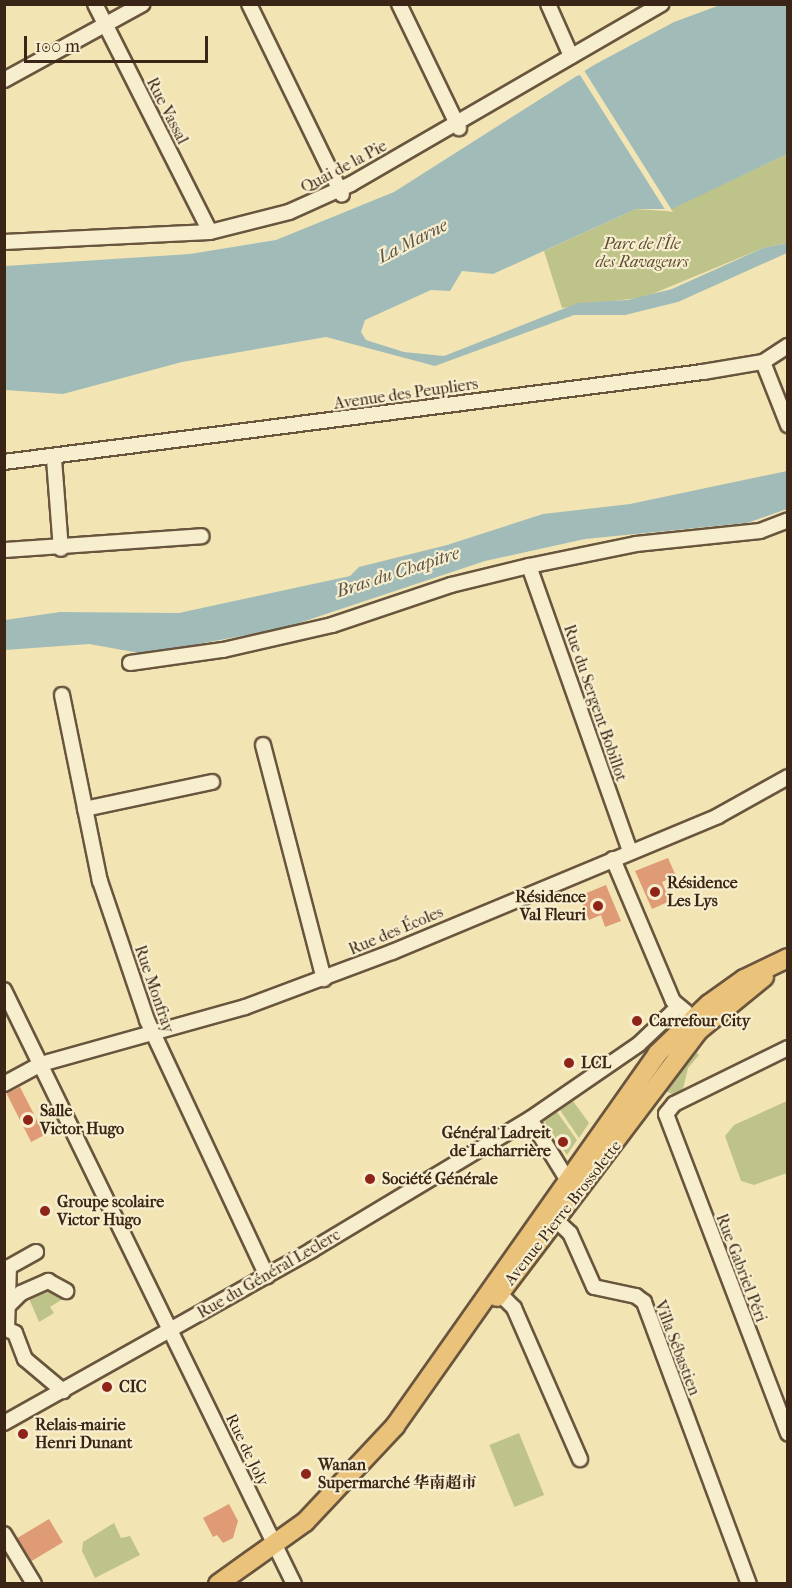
<!DOCTYPE html>
<html>
<head>
<meta charset="utf-8">
<style>
	body { margin:0 }
	#map { position:relative; width:792px; height:1588px; overflow:hidden; background:#f3e5b3; font-family:"IM FELL French Canon","Noto Serif SC",serif }
	div>[style] { position:absolute }
	[style*='--x'] { left:calc(var(--x)*1px); top:calc(var(--y)*1px); width:calc(var(--w)*1px); rotate:calc(var(--a)*1deg) }
	.green>* { inset:0; background:#bec38a; transform-origin:0 0 }
	.water>* { inset:0; background:#a1bcb8 }
	.pier>* { inset:0; background:#f3e5b3 }
	.building>* { inset:0; background:#de9b76; transform-origin:0 0 }
	.roads { filter:drop-shadow(2px 0 #69553e) drop-shadow(-2px 0 #69553e) drop-shadow(0 2px #69553e) drop-shadow(0 -2px #69553e) }
	.minor>* { height:14px; margin:-7px; padding:0 7px; transform-origin:7px; border-radius:7px; background:#f7eece }
	.major>* { height:18px; margin:-9px; padding:0 9px; transform-origin:9px; border-radius:9px; background:#eac27a }
	.dots>* { width:16px; height:16px; translate:-50% -50%; box-sizing:border-box; border:3px solid #f7eece; border-radius:50% }
	span { translate:-50% -50%; white-space:nowrap; text-align:center; line-height:1.15; -webkit-text-stroke:4.5px #f7eece; paint-order:stroke }
	.street-label { font-size:16px; color:#3b2517 }
	.park-label { font-size:16px; color:#5c4c34; font-style:italic }
	.poi-label { font-size:16px; color:#3b2517; font-weight:700 }
	.left { translate:0 -50%; text-align:left }
	.right { translate:-100% -50%; text-align:right }
	.water-label { font-size:18px; color:#5a5247; font-style:italic }
	.frame { position:absolute; inset:0; border:6px solid #3b2517; pointer-events:none }
	.scale { position:absolute; left:24px; top:36px; width:184px; height:27px; box-sizing:border-box; border:3px solid #3b2517; border-top:0; padding-left:8px; font-size:18px; line-height:21px; white-space:nowrap; color:#3b2517; -webkit-text-stroke:4px #f7eece; paint-order:stroke }
</style>
</head>
<body>
<div id="map">
	<div class="green">
		<div style="clip-path:polygon(787px 154px,787px 243px,763px 248px,645px 297px,562px 308px,544px 251px,636px 209px,666px 211px)"></div>
		<div style="clip-path:polygon(695px 1051px,699px 1055px,688px 1068px,683px 1089px,673px 1095px,663px 1089px)"></div>
		<div style="clip-path:polygon(573px 1101px,589px 1123px,579px 1138px,560px 1110px)"></div>
		<div style="clip-path:polygon(787px 1101px,787px 1173px,754px 1185px,741px 1181px,725px 1136px,734px 1125px)"></div>
		<div style="clip-path:polygon(557px 1112px,577px 1140px,567px 1155px,562px 1148px,569px 1142px,563px 1136px,558px 1141px,544px 1121px)"></div>
		<div style="clip-path:polygon(44px 1287px,66px 1297px,50px 1307px,54px 1313px,39px 1322px,27px 1294px)"></div>
		<div style="left:519px;top:1433px;width:67px;height:32px;rotate:68deg"></div>
		<div style="clip-path:polygon(114px 1523px,121px 1538px,130px 1536px,140px 1555px,95px 1578px,82px 1551px,83px 1542px)"></div>
	</div>
	<div class="water">
		<div style="clip-path:polygon(720px 5px,787px 5px,787px 154px,672px 209px,636px 209px,493px 274px,462px 271px,450px 291px,431px 290px,365px 320px,361px 332px,366px 340px,404px 352px,444px 356px,578px 303px,628px 300px,672px 289px,763px 248px,787px 243px,787px 253px,678px 302px,625px 315px,574px 315px,435px 366px,326px 337px,182px 362px,63px 394px,5px 390px,5px 266px,190px 254px,276px 240px,394px 192px,594px 65px,674px 22px)"></div>
		<div style="clip-path:polygon(787px 471px,787px 509px,747px 523px,585px 539px,485px 561px,284px 628px,145px 654px,89px 644px,5px 650px,5px 620px,60px 612px,179px 613px,350px 576px,359px 567px,447px 545px,543px 514px,630px 504px)"></div>
	</div>
	<div class="pier">
		<div style="clip-path:polygon(583px 69px,585px 72px,673px 212px,666px 211px,580px 75px,567px 78px)"></div>
	</div>
	<div class="building">
		<div style="clip-path:polygon(668px 858px,676px 876px,662px 882px,670px 901px,652px 909px,635px 871px)"></div>
		<div style="clip-path:polygon(606px 885px,621px 921px,605px 927px,601px 915px,589px 920px,579px 896px)"></div>
		<div style="left:20px;top:1087px;width:54px;height:15px;rotate:63deg"></div>
		<div style="clip-path:polygon(229px 1504px,238px 1521px,233px 1538px,223px 1543px,217px 1535px,213px 1537px,203px 1518px)"></div>
		<div style="left:49px;top:1519px;width:27px;height:37px;rotate:59deg"></div>
	</div>
	<div class="roads">
		<div class="minor">
			<div style="--x:95;--y:4;--w:255;--a:63.2"></div>
			<div style="--x:249;--y:4;--w:212;--a:64"></div>
			<div style="--x:399;--y:4;--w:138;--a:64.2"></div>
			<div style="--x:548;--y:4;--w:57;--a:66.1"></div>
			<div style="--x:4;--y:80;--w:158;--a:-28.7"></div>
			<div style="--x:4;--y:242;--w:206;--a:-2.8"></div>
			<div style="--x:210;--y:232;--w:81;--a:-14.2"></div>
			<div style="--x:289;--y:212;--w:68;--a:-24.3"></div>
			<div style="--x:351;--y:184;--w:359;--a:-30.1"></div>
			<div style="--x:763;--y:362;--w:68;--a:68.4"></div>
			<div style="--x:54;--y:459;--w:90;--a:85.6"></div>
			<div style="--x:4;--y:462;--w:705;--a:-7.34"></div>
			<div style="--x:703;--y:372;--w:61;--a:-9.5"></div>
			<div style="--x:763;--y:362;--w:30;--a:-33"></div>
			<div style="--x:4;--y:550;--w:198;--a:-4"></div>
			<div style="--x:529;--y:566;--w:302;--a:70.5"></div>
			<div style="--x:130;--y:663;--w:94;--a:-8"></div>
			<div style="--x:223;--y:650;--w:112;--a:-12.9"></div>
			<div style="--x:332;--y:625;--w:126;--a:-18.6"></div>
			<div style="--x:451;--y:585;--w:80;--a:-13.7"></div>
			<div style="--x:529;--y:566;--w:109;--a:-11.6"></div>
			<div style="--x:636;--y:544;--w:125;--a:-6"></div>
			<div style="--x:760;--y:531;--w:30;--a:-21"></div>
			<div style="--x:62;--y:695;--w:190;--a:78.5"></div>
			<div style="--x:100;--y:881;--w:147;--a:71.3"></div>
			<div style="--x:147;--y:1020;--w:283;--a:64.9"></div>
			<div style="--x:263;--y:745;--w:242;--a:75.4"></div>
			<div style="--x:85;--y:809;--w:130;--a:-12"></div>
			<div style="--x:613;--y:859;--w:154;--a:67.1"></div>
			<div style="--x:673;--y:1001;--w:17;--a:40"></div>
			<div style="--x:4;--y:990;--w:661;--a:63.98"></div>
			<div style="--x:4;--y:1084;--w:42;--a:-28.4"></div>
			<div style="--x:41;--y:1064;--w:212;--a:-15.6"></div>
			<div style="--x:245;--y:1007;--w:157;--a:-20.5"></div>
			<div style="--x:392;--y:952;--w:353;--a:-22.6"></div>
			<div style="--x:718;--y:816;--w:80;--a:-29.1"></div>
			<div style="--x:666;--y:1114;--w:342;--a:69.1"></div>
			<div style="--x:666;--y:1114;--w:13;--a:-51"></div>
			<div style="--x:674;--y:1104;--w:127;--a:-26.2"></div>
			<div style="--x:567;--y:1179;--w:70;--a:-121.7"></div>
			<div style="--x:530;--y:1119;--w:132;--a:-34.5"></div>
			<div style="--x:639;--y:1044;--w:54;--a:-43.5"></div>
			<div style="--x:557;--y:1221;--w:18;--a:43"></div>
			<div style="--x:570;--y:1233;--w:59;--a:66"></div>
			<div style="--x:594;--y:1287;--w:43;--a:12.1"></div>
			<div style="--x:636;--y:1296;--w:10;--a:37"></div>
			<div style="--x:644;--y:1302;--w:301;--a:69.6"></div>
			<div style="--x:500;--y:1294;--w:20;--a:45"></div>
			<div style="--x:514;--y:1308;--w:165;--a:66.4"></div>
			<div style="--x:10;--y:1304;--w:16;--a:-45"></div>
			<div style="--x:21;--y:1293;--w:30;--a:-24"></div>
			<div style="--x:48;--y:1281;--w:21;--a:29"></div>
			<div style="--x:4;--y:1328;--w:12;--a:24"></div>
			<div style="--x:15;--y:1333;--w:28;--a:69"></div>
			<div style="--x:25;--y:1359;--w:50;--a:40.1"></div>
			<div style="--x:7;--y:1329;--w:62;--a:-88.2"></div>
			<div style="--x:9;--y:1267;--w:31;--a:-29"></div>
			<div style="--x:4;--y:1423;--w:353;--a:-29.3"></div>
			<div style="--x:312;--y:1250;--w:254;--a:-31"></div>
			<div style="--x:4;--y:1534;--w:58;--a:59"></div>
		</div>
		<div class="major">
			<div style="--x:497;--y:1297;--w:335;--a:-52.9"></div>
			<div style="--x:699;--y:1030;--w:84;--a:-39.2"></div>
			<div style="--x:218;--y:1584;--w:107;--a:-35.5"></div>
			<div style="--x:305;--y:1522;--w:132;--a:-46.8"></div>
			<div style="--x:395;--y:1426;--w:455;--a:-54.8"></div>
			<div style="--x:657;--y:1054;--w:72;--a:-43.9"></div>
			<div style="--x:709;--y:1004;--w:43;--a:-35.5"></div>
			<div style="--x:744;--y:979;--w:49;--a:-25.5"></div>
		</div>
	</div>
	<div class="dots">
		<div style="left:655px;top:892px;background:#8f2418"></div>
		<div style="left:598px;top:906px;background:#8f2418"></div>
		<div style="left:637px;top:1021px;background:#8f2418"></div>
		<div style="left:569px;top:1063px;background:#8f2418"></div>
		<div style="left:28px;top:1120px;background:#8f2418"></div>
		<div style="left:563px;top:1142px;background:#8f2418"></div>
		<div style="left:370px;top:1179px;background:#8f2418"></div>
		<div style="left:45px;top:1211px;background:#8f2418"></div>
		<div style="left:107px;top:1387px;background:#8f2418"></div>
		<div style="left:23px;top:1434px;background:#8f2418"></div>
		<div style="left:306px;top:1474px;background:#8f2418"></div>
	</div>
	<div class="street-label">
		<span style="left:167px;top:111px;rotate:63deg">Rue Vassal</span>
		<span style="left:344px;top:167px;rotate:-28deg">Quai de la Pie</span>
		<span style="left:406px;top:394px;rotate:-8deg">Avenue des Peupliers</span>
		<span style="left:595px;top:703px;rotate:71deg">Rue du Sergent Bobillot</span>
		<span style="left:396px;top:931px;rotate:-23deg">Rue des Écoles</span>
		<span style="left:154px;top:989px;rotate:71deg">Rue Monfray</span>
		<span style="left:563px;top:1213px;rotate:-52deg">Avenue Pierre Brossolette</span>
		<span style="left:741px;top:1268px;rotate:69deg">Rue Gabriel Péri</span>
		<span style="left:269px;top:1274px;rotate:-30deg">Rue du Général Leclerc</span>
		<span style="left:677px;top:1348px;rotate:69deg">Villa Sébastien</span>
		<span style="left:247px;top:1450px;rotate:64deg">Rue de Joly</span>
	</div>
	<div class="park-label">
		<span style="left:642px;top:253px">Parc de l'Île<br>des Ravageurs</span>
	</div>
	<div class="poi-label">
		<span class="left" style="left:667px;top:892px">Résidence<br>Les Lys</span>
		<span class="right" style="left:586px;top:906px">Résidence<br>Val Fleuri</span>
		<span class="left" style="left:649px;top:1021px">Carrefour City</span>
		<span class="left" style="left:581px;top:1063px">LCL</span>
		<span class="left" style="left:40px;top:1120px">Salle<br>Victor Hugo</span>
		<span class="right" style="left:551px;top:1142px">Général Ladreit<br>de Lacharrière</span>
		<span class="left" style="left:382px;top:1179px">Société Générale</span>
		<span class="left" style="left:57px;top:1211px">Groupe scolaire<br>Victor Hugo</span>
		<span class="left" style="left:119px;top:1387px">CIC</span>
		<span class="left" style="left:35px;top:1434px">Relais-mairie<br>Henri Dunant</span>
		<span class="left" style="left:318px;top:1474px">Wanan<br>Supermarché 华南超市</span>
	</div>
	<div class="water-label">
		<span style="left:413px;top:242px;rotate:-27deg">La Marne</span>
		<span style="left:398px;top:573px;rotate:-18deg">Bras du Chapitre</span>
	</div>
	<div class="frame"></div>
	<div class="scale">100 m</div>
</div>
</body>
</html>
